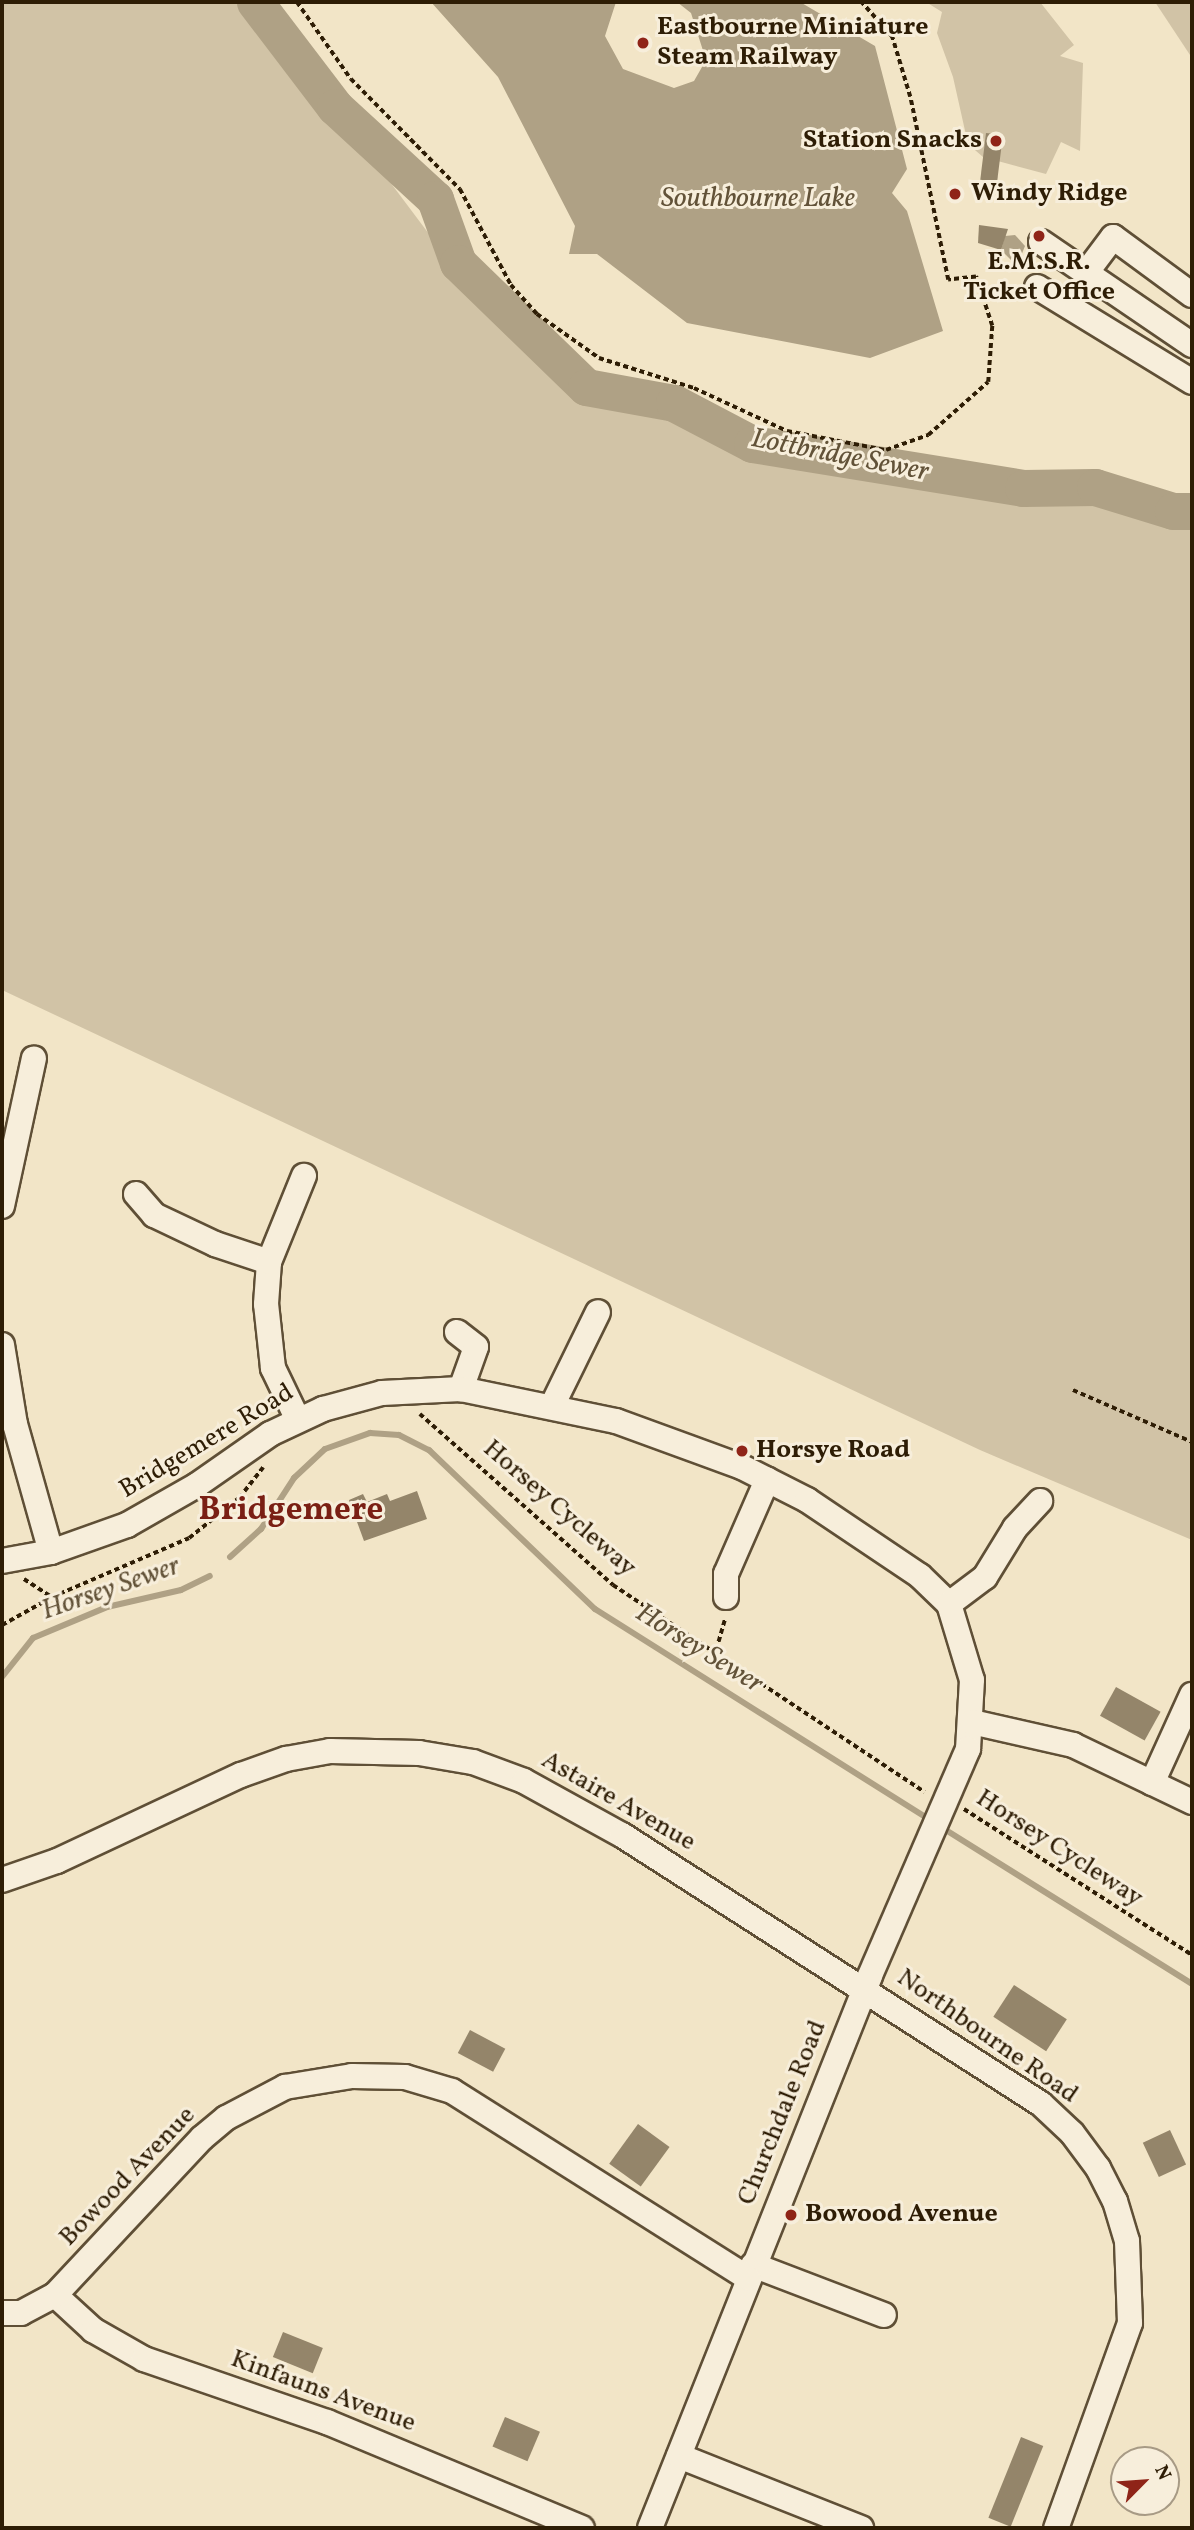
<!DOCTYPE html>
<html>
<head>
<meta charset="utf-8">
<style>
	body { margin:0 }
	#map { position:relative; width:1194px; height:2530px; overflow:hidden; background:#f2e5c7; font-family:Vollkorn,serif }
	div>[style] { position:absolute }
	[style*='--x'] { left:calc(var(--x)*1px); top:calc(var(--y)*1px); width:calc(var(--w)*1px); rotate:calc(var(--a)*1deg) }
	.green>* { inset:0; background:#d1c3a6 }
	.water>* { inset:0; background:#afa185 }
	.stream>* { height:6px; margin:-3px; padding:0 3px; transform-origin:3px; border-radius:3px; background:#afa185 }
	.river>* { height:37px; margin:-18.5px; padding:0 18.5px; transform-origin:18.5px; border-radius:18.5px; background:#afa185 }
	.building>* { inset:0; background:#94856a; transform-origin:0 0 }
	.path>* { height:3.5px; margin-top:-1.75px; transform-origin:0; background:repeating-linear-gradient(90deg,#2e1d05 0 5px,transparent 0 8.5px) }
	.roads { filter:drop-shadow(2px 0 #5f4f36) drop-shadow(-2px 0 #5f4f36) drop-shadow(0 2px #5f4f36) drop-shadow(0 -2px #5f4f36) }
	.minor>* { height:24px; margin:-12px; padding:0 12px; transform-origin:12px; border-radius:12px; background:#f7eedb }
	.dots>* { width:19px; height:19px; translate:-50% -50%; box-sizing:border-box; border:4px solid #f7eedb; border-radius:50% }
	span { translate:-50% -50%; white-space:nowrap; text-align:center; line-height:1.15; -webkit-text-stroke:6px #f7eedb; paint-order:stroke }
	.poi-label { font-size:26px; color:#2e1d05; font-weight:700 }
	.left { translate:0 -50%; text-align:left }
	.right { translate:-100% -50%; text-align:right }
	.street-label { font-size:26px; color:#2e1d05 }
	.water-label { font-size:28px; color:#625238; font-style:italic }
	.district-label { font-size:33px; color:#7a1f14; font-weight:700 }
	.frame { position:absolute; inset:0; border:4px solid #2e1d05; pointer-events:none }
	.north { position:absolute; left:1110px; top:2446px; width:70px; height:70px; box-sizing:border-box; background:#f7eedb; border:2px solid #a79a85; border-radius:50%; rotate:65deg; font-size:19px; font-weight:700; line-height:28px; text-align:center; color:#2e1d05 }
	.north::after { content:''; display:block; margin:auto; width:24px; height:32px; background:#8f2418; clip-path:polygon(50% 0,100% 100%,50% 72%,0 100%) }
</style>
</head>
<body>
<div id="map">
	<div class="green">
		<div style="clip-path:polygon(2px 2px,255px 2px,432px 238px,586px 387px,674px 403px,752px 444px,1023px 488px,1095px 487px,1173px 511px,1192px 511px,1192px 1540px,980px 1450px,2px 990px)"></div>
		<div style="clip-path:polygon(926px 2px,1040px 2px,1074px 45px,1060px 56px,1083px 63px,1080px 151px,1061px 142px,1046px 174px,983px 157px,968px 144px,953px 77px,937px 33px,942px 12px)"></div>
		<div style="clip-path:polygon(1155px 2px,1192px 2px,1192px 58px)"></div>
	</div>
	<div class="water">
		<div style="clip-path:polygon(431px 2px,616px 2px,605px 36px,623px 69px,674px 88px,694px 81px,706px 60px,691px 13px,677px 2px,800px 2px,875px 46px,907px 169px,892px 193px,907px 211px,943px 331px,870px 358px,687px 323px,597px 254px,569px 254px,575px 226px,498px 77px)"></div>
		<div style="clip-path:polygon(1015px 235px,1025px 246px,1017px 266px,1001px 250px,1005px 236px)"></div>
	</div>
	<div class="stream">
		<div style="--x:230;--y:1557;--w:42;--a:-42.1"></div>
		<div style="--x:261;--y:1529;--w:61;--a:-57.1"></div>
		<div style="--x:294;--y:1478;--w:42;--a:-43.1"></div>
		<div style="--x:325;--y:1449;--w:48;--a:-19.6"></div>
		<div style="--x:370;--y:1433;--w:29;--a:4"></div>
		<div style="--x:399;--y:1435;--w:34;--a:27"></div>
		<div style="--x:429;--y:1450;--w:230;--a:43.8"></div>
		<div style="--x:595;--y:1609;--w:398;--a:32.2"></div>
		<div style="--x:2;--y:1677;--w:50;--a:-51.5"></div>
		<div style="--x:33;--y:1638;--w:80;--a:-22.7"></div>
		<div style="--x:107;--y:1607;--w:76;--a:-12.9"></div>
		<div style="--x:181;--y:1590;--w:32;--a:-26"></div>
		<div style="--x:941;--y:1827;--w:296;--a:32"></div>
	</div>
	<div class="river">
		<div style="--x:255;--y:2;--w:132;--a:52.7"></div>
		<div style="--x:335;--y:107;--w:136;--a:42.6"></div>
		<div style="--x:435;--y:199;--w:68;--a:70.2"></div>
		<div style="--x:458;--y:263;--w:178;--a:44.1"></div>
		<div style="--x:586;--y:387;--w:89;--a:10.3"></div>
		<div style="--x:674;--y:403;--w:88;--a:27.7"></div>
		<div style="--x:752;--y:444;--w:275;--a:9.2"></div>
		<div style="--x:1023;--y:488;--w:72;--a:-0.8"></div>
		<div style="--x:1095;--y:487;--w:82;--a:17.1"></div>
		<div style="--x:1173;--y:511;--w:19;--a:0"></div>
	</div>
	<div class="building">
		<div style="left:986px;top:133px;width:17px;height:47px;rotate:7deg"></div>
		<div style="clip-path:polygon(979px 225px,1008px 229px,1001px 250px,978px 243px)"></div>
		<div style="clip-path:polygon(417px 1491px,427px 1519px,364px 1541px,349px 1500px,363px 1494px,367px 1502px,387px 1494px,390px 1501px)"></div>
		<div style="left:1116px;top:1687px;width:51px;height:33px;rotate:29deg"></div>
		<div style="left:1014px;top:1985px;width:63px;height:38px;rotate:33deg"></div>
		<div style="left:470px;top:2030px;width:40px;height:26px;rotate:28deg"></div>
		<div style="left:638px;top:2124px;width:39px;height:49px;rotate:36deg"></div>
		<div style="left:1170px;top:2130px;width:38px;height:30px;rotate:65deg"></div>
		<div style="left:283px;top:2332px;width:43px;height:27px;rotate:22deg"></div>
		<div style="left:505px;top:2417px;width:38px;height:32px;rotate:23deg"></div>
		<div style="left:1021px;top:2437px;width:24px;height:87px;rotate:22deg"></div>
	</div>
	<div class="path">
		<div style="--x:297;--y:2;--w:94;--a:55"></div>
		<div style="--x:351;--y:79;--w:155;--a:45.3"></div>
		<div style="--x:460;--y:189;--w:109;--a:62"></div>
		<div style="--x:511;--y:285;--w:39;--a:48"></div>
		<div style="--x:537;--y:314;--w:76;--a:35.4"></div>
		<div style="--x:599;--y:358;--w:100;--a:17.5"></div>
		<div style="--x:694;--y:388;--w:102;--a:24.8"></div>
		<div style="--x:787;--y:431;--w:101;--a:10.9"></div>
		<div style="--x:886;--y:450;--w:45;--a:-19.7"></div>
		<div style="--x:928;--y:435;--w:80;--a:-41.5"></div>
		<div style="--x:988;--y:382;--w:56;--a:-85.9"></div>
		<div style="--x:992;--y:326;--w:52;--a:-108.1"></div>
		<div style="--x:976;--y:277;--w:28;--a:174"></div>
		<div style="--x:948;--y:280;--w:187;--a:-101.7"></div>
		<div style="--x:910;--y:97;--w:63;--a:-106.7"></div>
		<div style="--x:892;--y:37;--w:47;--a:-131.5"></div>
		<div style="--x:1073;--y:1390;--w:130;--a:23.6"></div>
		<div style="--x:420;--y:1414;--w:258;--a:41.5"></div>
		<div style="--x:613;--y:1585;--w:374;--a:33.6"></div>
		<div style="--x:24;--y:1579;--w:33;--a:33"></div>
		<div style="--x:2;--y:1625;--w:57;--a:-29.2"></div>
		<div style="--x:52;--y:1597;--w:149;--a:-23.3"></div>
		<div style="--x:189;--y:1538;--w:64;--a:-38.7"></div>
		<div style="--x:239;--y:1498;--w:39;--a:-52"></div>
		<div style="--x:716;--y:1650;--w:32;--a:-74"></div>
		<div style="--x:964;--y:1809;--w:271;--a:32.6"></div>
	</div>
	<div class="roads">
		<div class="minor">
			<div style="--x:1041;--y:242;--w:183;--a:34.3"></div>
			<div style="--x:1086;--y:273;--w:45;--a:-53.1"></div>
			<div style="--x:1113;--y:237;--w:98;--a:36.3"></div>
			<div style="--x:1037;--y:287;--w:182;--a:31.5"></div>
			<div style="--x:136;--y:1194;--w:28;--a:49"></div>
			<div style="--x:154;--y:1215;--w:68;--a:25.4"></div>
			<div style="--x:215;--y:1244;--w:57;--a:18.4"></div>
			<div style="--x:2;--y:1206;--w:151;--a:-77.8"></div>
			<div style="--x:457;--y:1332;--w:24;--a:38"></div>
			<div style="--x:476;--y:1347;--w:45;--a:109.7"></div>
			<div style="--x:2;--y:1345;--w:80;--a:80.7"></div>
			<div style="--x:15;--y:1424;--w:133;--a:74.3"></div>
			<div style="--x:553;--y:1404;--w:102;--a:-63.9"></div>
			<div style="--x:298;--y:1420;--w:58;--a:-115.7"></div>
			<div style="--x:273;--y:1368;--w:64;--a:-96.2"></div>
			<div style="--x:266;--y:1304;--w:42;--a:-85.9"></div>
			<div style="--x:269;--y:1262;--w:93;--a:-67.9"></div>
			<div style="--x:2;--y:1561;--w:50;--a:-10.4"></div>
			<div style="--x:51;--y:1552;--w:81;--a:-19.6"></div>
			<div style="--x:127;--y:1525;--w:81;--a:-29.7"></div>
			<div style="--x:197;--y:1485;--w:89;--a:-34.9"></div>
			<div style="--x:270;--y:1434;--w:59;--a:-25.3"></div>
			<div style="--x:323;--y:1409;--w:61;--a:-15.2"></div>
			<div style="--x:382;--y:1393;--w:79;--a:-2.9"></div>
			<div style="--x:461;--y:1389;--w:158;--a:11.7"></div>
			<div style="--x:616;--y:1421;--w:134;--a:20.1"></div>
			<div style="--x:742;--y:1467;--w:73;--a:26.9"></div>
			<div style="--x:807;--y:1500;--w:136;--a:33.9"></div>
			<div style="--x:920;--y:1576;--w:40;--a:44"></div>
			<div style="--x:949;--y:1604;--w:79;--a:73.2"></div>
			<div style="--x:972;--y:1680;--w:69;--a:93.3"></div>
			<div style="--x:968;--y:1749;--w:247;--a:113.4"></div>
			<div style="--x:870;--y:1976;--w:594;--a:111.73"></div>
			<div style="--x:726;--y:1597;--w:23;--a:-90"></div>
			<div style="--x:726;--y:1574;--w:103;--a:-66.4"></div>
			<div style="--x:949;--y:1604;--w:45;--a:-36.9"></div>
			<div style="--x:985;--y:1577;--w:57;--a:-58.5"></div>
			<div style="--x:1015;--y:1528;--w:37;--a:-47"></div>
			<div style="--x:972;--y:1722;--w:104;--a:12.8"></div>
			<div style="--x:1073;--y:1745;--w:132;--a:25.6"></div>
			<div style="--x:1152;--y:1783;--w:97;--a:-65.6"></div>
			<div style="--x:2;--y:1880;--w:58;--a:-19.1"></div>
			<div style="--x:57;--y:1861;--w:203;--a:-25.1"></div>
			<div style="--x:241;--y:1775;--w:48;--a:-19.6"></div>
			<div style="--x:286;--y:1759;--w:45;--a:-10.3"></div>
			<div style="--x:330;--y:1751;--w:89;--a:1.3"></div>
			<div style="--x:419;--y:1753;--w:55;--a:9.5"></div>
			<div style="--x:473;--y:1762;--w:54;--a:20.4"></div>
			<div style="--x:524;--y:1781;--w:112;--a:28.9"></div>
			<div style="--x:622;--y:1835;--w:498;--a:32.7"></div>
			<div style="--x:1041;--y:2104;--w:42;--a:43.1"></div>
			<div style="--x:1072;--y:2133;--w:44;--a:53.4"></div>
			<div style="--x:1098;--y:2168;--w:37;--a:63"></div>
			<div style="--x:1115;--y:2201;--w:42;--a:73.3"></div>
			<div style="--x:1127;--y:2241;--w:82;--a:87.9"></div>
			<div style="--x:1130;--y:2323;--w:218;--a:109.8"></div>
			<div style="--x:753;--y:2265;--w:140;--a:20.9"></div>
			<div style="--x:55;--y:2295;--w:52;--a:42.6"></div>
			<div style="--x:93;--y:2330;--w:59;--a:29.6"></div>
			<div style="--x:144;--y:2359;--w:194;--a:19"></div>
			<div style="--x:327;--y:2422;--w:276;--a:22.6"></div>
			<div style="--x:2;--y:2313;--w:19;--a:0"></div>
			<div style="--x:21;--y:2313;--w:38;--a:-28"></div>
			<div style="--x:55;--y:2295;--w:215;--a:-46.9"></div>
			<div style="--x:202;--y:2138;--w:31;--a:-40"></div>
			<div style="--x:226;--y:2118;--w:67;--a:-27.7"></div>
			<div style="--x:285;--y:2087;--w:68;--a:-9.3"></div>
			<div style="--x:352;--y:2076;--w:53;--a:1.1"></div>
			<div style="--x:405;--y:2077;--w:49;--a:16.6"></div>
			<div style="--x:452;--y:2091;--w:350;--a:32.3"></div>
			<div style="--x:679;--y:2456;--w:196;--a:21.6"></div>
		</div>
	</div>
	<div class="dots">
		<div style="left:643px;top:43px;background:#8f2418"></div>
		<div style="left:996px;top:141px;background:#8f2418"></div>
		<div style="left:955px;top:194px;background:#8f2418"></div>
		<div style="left:1039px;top:236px;background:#8f2418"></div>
		<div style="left:742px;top:1451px;background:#8f2418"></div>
		<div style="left:791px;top:2215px;background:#8f2418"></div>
	</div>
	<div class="poi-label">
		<span class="left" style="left:657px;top:43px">Eastbourne Miniature<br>Steam Railway</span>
		<span class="right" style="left:982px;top:141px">Station Snacks</span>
		<span class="left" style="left:971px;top:194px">Windy Ridge</span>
		<span style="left:1039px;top:278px">E.M.S.R.<br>Ticket Office</span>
		<span class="left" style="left:756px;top:1451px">Horsye Road</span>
		<span class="left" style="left:805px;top:2215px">Bowood Avenue</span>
	</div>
	<div class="street-label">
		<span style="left:207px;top:1442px;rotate:-31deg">Bridgemere Road</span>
		<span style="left:559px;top:1509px;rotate:41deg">Horsey Cycleway</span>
		<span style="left:618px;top:1802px;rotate:30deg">Astaire Avenue</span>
		<span style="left:1059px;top:1849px;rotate:33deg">Horsey Cycleway</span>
		<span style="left:987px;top:2037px;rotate:35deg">Northbourne Road</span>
		<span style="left:783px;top:2113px;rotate:-68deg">Churchdale Road</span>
		<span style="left:128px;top:2177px;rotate:-46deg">Bowood Avenue</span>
		<span style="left:323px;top:2392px;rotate:20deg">Kinfauns Avenue</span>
	</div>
	<div class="water-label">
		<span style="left:758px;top:199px">Southbourne Lake</span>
		<span style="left:840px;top:456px;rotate:11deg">Lottbridge Sewer</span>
		<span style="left:111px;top:1589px;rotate:-19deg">Horsey Sewer</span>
		<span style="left:699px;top:1649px;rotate:32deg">Horsey Sewer</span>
	</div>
	<div class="district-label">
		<span style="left:291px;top:1512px">Bridgemere</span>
	</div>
	<div class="frame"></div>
	<div class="north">N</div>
</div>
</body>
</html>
